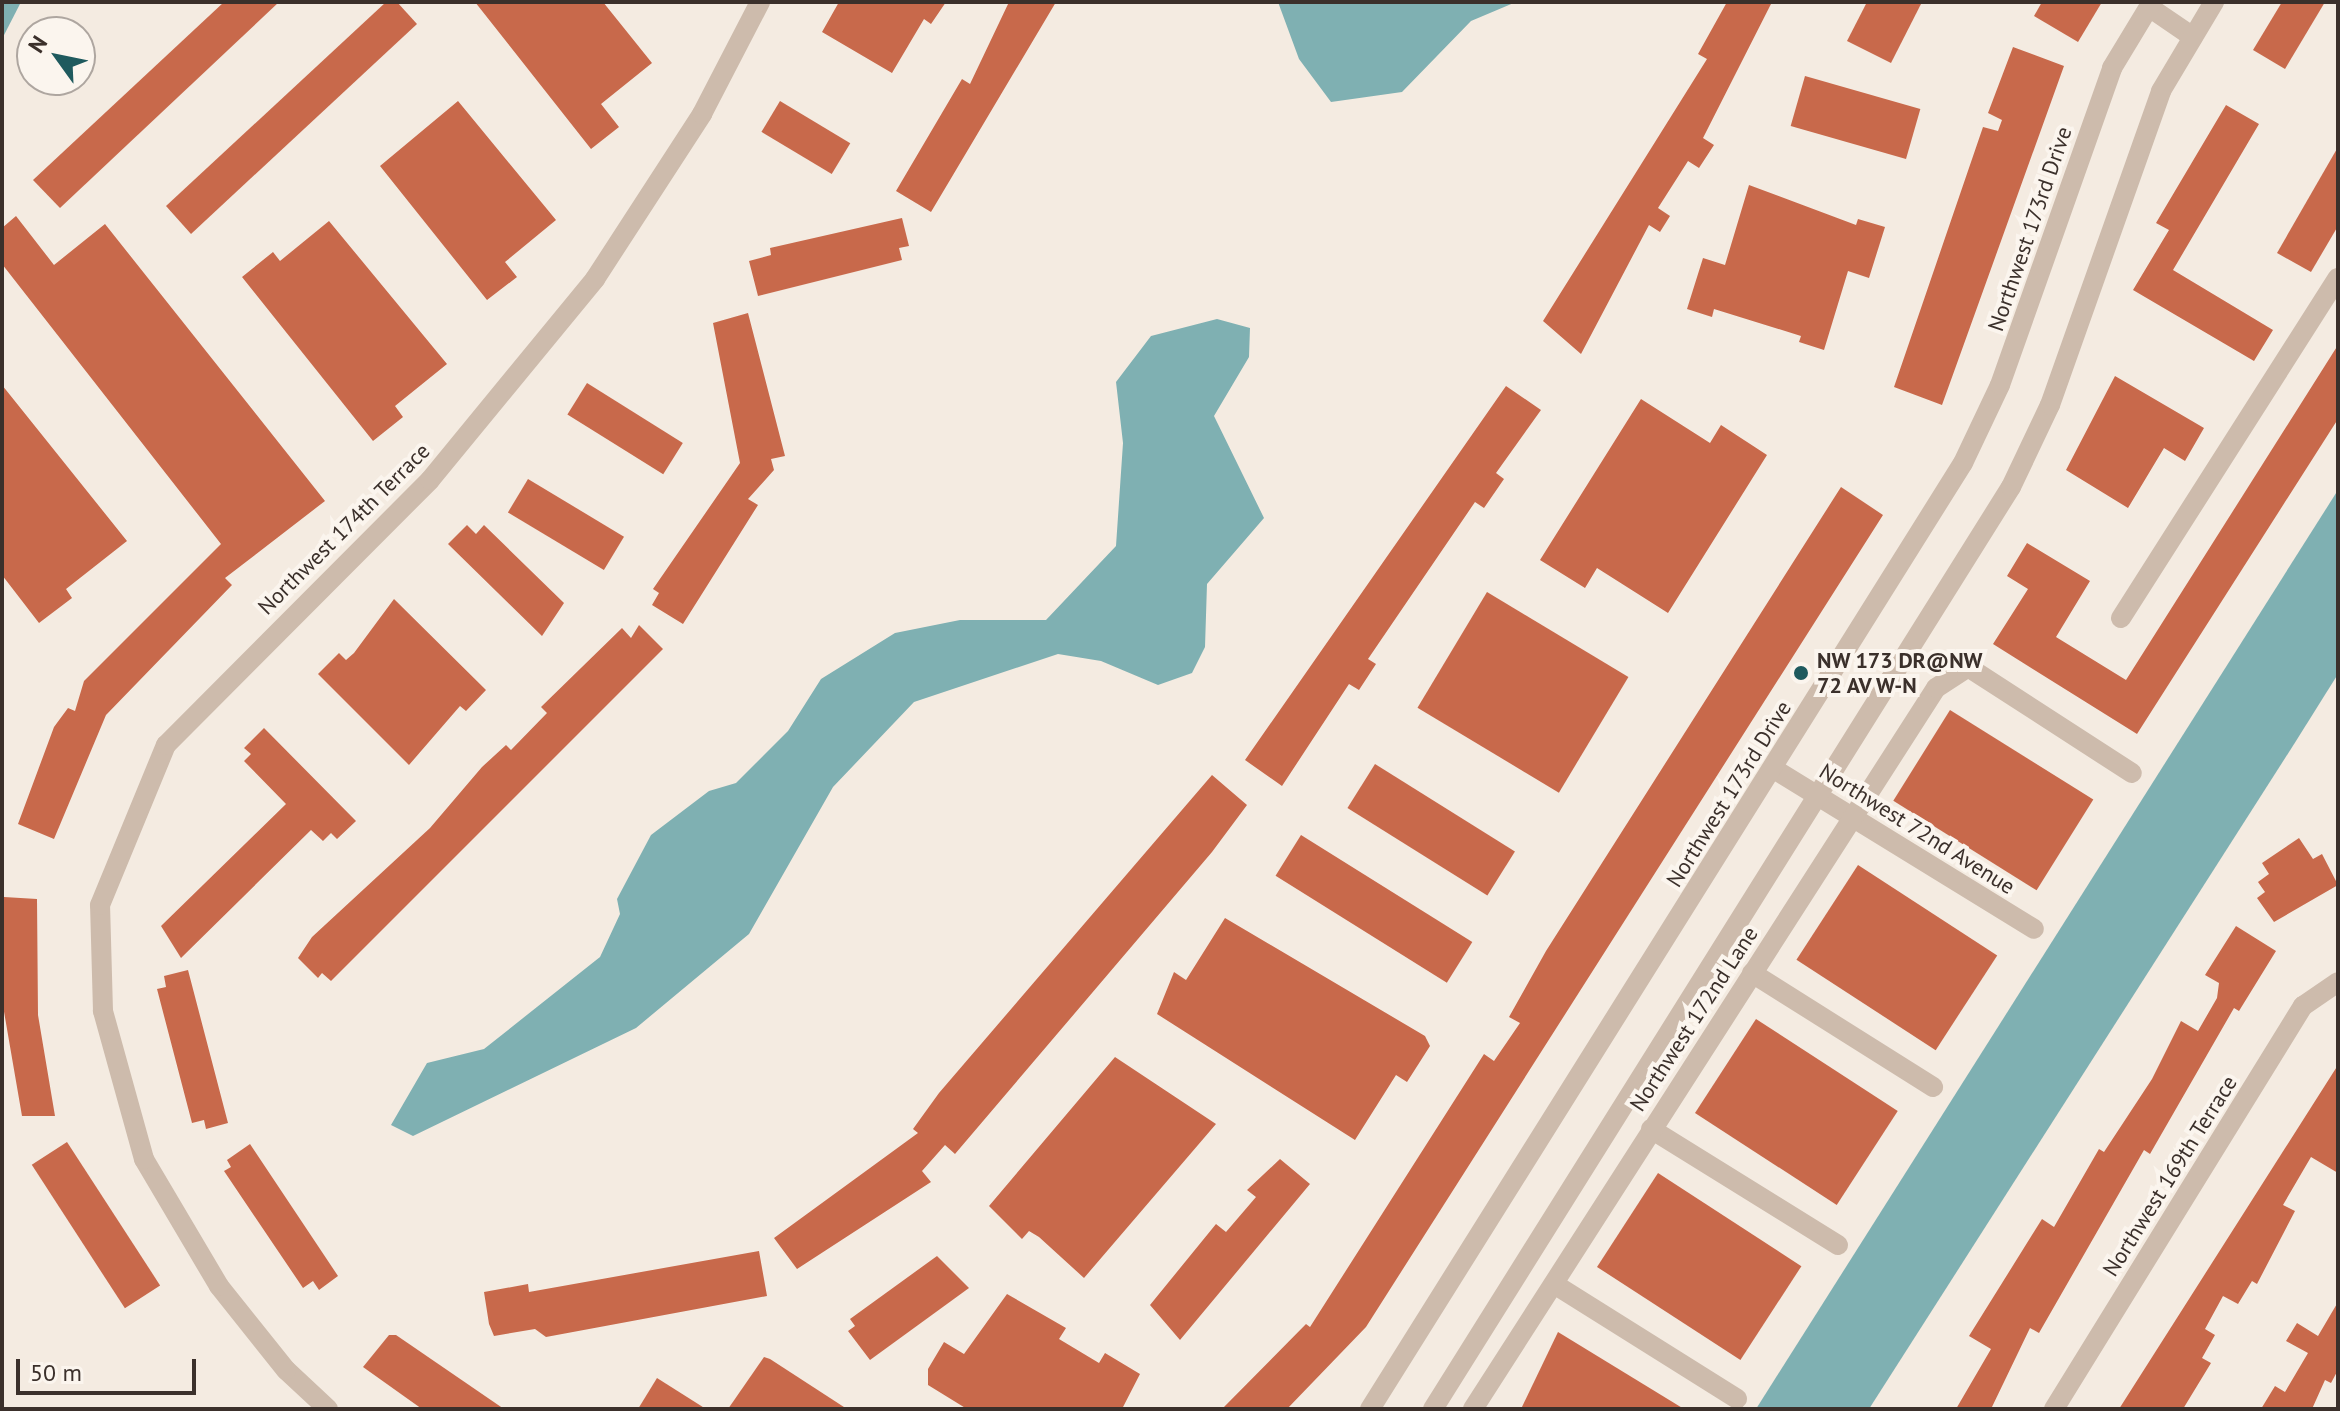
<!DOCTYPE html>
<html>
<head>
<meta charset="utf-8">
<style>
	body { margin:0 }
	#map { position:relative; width:2340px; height:1411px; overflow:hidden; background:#f4ebe1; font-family:"PT Sans",sans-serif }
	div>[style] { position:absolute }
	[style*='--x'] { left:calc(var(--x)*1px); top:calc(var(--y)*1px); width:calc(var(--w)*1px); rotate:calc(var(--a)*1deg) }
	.water>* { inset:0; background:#7fb0b2 }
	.building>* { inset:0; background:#c8694b; transform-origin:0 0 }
	.minor>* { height:20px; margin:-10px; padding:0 10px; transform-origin:10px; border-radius:10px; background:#cdbbac }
	.tertiary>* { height:20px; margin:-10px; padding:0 10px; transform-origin:10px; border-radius:10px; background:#cdbbac }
	.dots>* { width:22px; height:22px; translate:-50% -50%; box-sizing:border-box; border:4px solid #fbf5ee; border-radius:50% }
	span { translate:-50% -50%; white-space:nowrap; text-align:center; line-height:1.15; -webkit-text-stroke:8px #fbf5ee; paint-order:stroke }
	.street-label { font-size:22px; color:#3b302b }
	.poi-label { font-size:22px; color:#3b302b; font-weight:700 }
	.left { translate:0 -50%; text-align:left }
	.frame { position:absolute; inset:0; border:4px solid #3b302b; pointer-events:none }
	.north { position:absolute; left:16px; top:16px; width:80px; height:80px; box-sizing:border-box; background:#fbf5ee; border:2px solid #aea6a0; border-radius:50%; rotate:303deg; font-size:22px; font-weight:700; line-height:32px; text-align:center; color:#3b302b }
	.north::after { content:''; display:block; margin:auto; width:28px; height:36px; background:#1f5a5e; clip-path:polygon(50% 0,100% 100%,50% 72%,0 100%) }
	.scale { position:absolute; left:16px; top:1359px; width:180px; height:36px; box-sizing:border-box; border:4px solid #3b302b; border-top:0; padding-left:10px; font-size:24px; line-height:28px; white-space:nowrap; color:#3b302b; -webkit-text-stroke:6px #fbf5ee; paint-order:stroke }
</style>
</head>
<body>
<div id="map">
	<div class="water">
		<div style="clip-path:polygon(2px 2px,21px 2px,2px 39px)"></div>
		<div style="clip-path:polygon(1278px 2px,1516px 2px,1471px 21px,1402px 92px,1331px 102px,1299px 59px)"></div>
		<div style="clip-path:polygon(1217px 319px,1250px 328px,1249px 357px,1214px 416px,1264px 518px,1207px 584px,1205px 647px,1192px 673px,1158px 685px,1101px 661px,1058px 654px,914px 702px,833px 787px,749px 934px,636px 1028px,413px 1136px,391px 1125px,427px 1063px,484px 1049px,600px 957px,620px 914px,617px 899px,651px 835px,709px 791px,736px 783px,788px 731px,821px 679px,895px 633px,960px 620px,1046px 620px,1116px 546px,1123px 443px,1116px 382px,1151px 336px)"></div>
		<div style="clip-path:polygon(2338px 490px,2338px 674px,2296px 741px,1869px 1409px,1756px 1409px)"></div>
	</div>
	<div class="building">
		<div style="clip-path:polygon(224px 2px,279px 2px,60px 208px,33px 180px)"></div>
		<div style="clip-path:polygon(386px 2px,397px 2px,417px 24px,191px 234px,166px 206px)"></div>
		<div style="clip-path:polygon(475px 2px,603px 2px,652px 63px,601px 104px,619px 127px,591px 149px)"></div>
		<div style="clip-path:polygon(839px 2px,946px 2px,931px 24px,924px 19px,892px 73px,822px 32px)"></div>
		<div style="clip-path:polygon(1009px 2px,1056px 2px,931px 212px,896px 191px,962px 79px,970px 84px)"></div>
		<div style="clip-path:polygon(1727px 2px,1772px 2px,1703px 138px,1714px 145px,1699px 168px,1688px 161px,1658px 208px,1670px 216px,1660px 232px,1649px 225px,1581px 354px,1543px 321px,1707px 59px,1698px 54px)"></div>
		<div style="clip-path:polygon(1867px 2px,1922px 2px,1891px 63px,1847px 41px)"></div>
		<div style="clip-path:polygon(2042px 2px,2102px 2px,2078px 42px,2034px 16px)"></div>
		<div style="clip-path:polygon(2282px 2px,2325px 2px,2285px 69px,2253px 50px)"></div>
		<div style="clip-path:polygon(2013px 47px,2064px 66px,1942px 405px,1894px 387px,1983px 127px,1998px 131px,2002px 120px,1988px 113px)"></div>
		<div style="left:1805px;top:76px;width:120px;height:52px;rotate:16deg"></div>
		<div style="clip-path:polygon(458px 101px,556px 220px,505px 262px,517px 277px,487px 300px,380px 166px)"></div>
		<div style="left:780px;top:101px;width:82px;height:36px;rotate:31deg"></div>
		<div style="clip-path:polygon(2226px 105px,2259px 124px,2173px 270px,2273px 330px,2254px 361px,2133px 290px,2169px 230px,2156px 223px)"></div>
		<div style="clip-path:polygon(2338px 147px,2338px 226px,2311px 272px,2277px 253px)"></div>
		<div style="clip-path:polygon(1749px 185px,1856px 225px,1858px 219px,1885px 227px,1869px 278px,1848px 271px,1824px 350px,1799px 342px,1801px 336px,1714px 309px,1712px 317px,1687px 309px,1703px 258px,1725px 265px)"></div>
		<div style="clip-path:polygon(16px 216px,54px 265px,105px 224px,325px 501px,225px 578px,232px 585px,106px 715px,54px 839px,18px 824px,54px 727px,68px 708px,75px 711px,84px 681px,221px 544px,2px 264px,2px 228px)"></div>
		<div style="clip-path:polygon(902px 218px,909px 246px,899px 248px,902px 260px,758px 296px,749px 261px,771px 255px,770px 248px)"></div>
		<div style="clip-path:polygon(329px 221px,447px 364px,395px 406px,403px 417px,373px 441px,242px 277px,273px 252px,280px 261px)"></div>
		<div style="clip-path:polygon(748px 313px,785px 456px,771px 459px,774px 470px,748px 499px,758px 505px,683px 624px,652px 605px,659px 593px,653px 589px,740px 463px,713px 323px)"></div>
		<div style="clip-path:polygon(2338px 345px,2338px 419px,2137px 734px,1993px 644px,2028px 589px,2007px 576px,2027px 543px,2090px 581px,2056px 637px,2126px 680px)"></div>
		<div style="clip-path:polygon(2115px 376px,2204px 428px,2185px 461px,2164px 448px,2128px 508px,2066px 470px)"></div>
		<div style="left:587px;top:383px;width:113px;height:37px;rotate:32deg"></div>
		<div style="clip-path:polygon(2px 385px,127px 541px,66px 589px,72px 598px,39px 623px,2px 575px)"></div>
		<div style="clip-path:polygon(1506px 386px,1541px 410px,1496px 473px,1504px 479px,1484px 508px,1475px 502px,1368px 659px,1376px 664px,1359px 690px,1349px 684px,1282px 786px,1245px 760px)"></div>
		<div style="clip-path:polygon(1641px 399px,1710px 443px,1721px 425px,1767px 455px,1668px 613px,1597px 568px,1585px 588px,1540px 560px)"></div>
		<div style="left:528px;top:479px;width:112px;height:39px;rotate:31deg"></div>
		<div style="clip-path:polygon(1841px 487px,1883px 515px,1366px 1327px,1287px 1409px,1222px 1409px,1306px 1324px,1310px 1327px,1484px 1054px,1494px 1061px,1520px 1023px,1509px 1017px,1546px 951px)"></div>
		<div style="clip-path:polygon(467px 525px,476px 534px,484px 525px,564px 603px,542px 636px,448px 544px)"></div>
		<div style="left:1487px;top:592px;width:165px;height:135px;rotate:31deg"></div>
		<div style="clip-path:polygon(394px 599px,486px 690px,466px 711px,460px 706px,409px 765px,318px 674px,339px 653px,346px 660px,354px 653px)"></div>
		<div style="clip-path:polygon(639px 625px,663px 649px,331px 981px,322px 973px,318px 978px,298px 958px,312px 937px,430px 828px,482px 767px,506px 745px,511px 750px,547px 713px,541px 707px,622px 628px,631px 638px)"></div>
		<div style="left:1950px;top:710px;width:169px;height:107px;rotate:32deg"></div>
		<div style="clip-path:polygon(264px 728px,356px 821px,337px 839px,331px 833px,323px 841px,311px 830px,181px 958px,161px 926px,286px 804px,244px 761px,251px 754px,244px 748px)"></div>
		<div style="left:1375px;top:764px;width:165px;height:52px;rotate:32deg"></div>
		<div style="clip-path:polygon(1212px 775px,1247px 805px,1212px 852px,955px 1154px,945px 1145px,922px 1171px,931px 1182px,797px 1269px,774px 1238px,918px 1133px,913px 1129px,939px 1093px)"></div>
		<div style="left:1301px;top:835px;width:202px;height:48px;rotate:32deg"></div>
		<div style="clip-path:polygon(2299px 838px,2313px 859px,2322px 854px,2338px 885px,2274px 922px,2257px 898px,2265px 892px,2258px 882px,2269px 874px,2262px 863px)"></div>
		<div style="left:1858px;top:865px;width:166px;height:113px;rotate:33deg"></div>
		<div style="clip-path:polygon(4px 897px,37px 899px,38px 1015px,55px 1116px,22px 1116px,2px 1000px)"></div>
		<div style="clip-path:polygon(1225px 918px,1425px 1036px,1430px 1046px,1407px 1082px,1396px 1075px,1355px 1140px,1157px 1014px,1174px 972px,1186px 980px)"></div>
		<div style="clip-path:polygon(2236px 926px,2276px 951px,2239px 1011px,2234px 1008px,2150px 1154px,2144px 1150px,2039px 1333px,2030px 1328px,1991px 1409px,1956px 1409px,1991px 1349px,1969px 1336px,2042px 1219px,2054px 1227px,2099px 1149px,2104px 1152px,2152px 1079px,2181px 1021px,2198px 1031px,2217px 998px,2219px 983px,2205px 975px)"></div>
		<div style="clip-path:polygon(188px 970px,228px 1123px,206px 1129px,204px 1120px,192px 1123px,157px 989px,166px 987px,164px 976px)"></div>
		<div style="left:1756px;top:1019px;width:169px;height:112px;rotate:33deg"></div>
		<div style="clip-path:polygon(1115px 1057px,1216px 1124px,1084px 1278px,1039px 1237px,1029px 1231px,1022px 1239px,989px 1206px)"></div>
		<div style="clip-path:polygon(2338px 1065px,2338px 1173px,2311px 1157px,2283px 1205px,2295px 1211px,2257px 1284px,2252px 1281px,2238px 1304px,2223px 1296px,2205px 1329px,2215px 1335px,2202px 1358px,2211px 1363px,2183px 1409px,2119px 1409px)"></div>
		<div style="left:67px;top:1142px;width:171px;height:42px;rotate:57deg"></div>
		<div style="clip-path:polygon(250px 1144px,338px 1276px,319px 1290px,313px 1281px,303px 1288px,224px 1171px,231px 1167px,227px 1160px)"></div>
		<div style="clip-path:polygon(1280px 1159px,1310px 1184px,1180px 1340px,1150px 1305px,1216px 1224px,1226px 1232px,1256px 1197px,1247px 1190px)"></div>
		<div style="left:1658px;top:1173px;width:171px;height:112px;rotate:33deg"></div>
		<div style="clip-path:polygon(759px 1251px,767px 1296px,546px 1337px,535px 1329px,494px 1336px,489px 1324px,484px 1292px,528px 1284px,529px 1292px)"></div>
		<div style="clip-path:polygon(937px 1256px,969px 1288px,870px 1360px,848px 1331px,855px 1326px,850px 1319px)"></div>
		<div style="clip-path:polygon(1007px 1294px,1066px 1328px,1059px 1339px,1099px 1363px,1105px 1353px,1140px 1374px,1122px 1409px,967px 1409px,928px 1385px,928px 1369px,944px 1342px,964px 1354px)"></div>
		<div style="clip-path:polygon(2338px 1302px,2338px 1370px,2331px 1383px,2325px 1380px,2312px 1409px,2261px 1409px,2275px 1386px,2285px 1392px,2308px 1353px,2286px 1341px,2297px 1323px,2318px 1336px)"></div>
		<div style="clip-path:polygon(1558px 1332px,1684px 1409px,1521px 1409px)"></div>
		<div style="clip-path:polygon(389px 1335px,396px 1335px,504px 1409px,422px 1409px,363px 1367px)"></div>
		<div style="clip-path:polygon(764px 1357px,770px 1359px,847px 1409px,728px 1409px)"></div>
		<div style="clip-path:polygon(657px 1378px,706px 1409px,638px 1409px)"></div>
	</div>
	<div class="minor">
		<div style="--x:2121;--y:618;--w:403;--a:-57.5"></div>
		<div style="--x:1774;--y:769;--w:305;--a:31.6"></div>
		<div style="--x:1752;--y:973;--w:214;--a:32.2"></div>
		<div style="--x:1651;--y:1129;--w:220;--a:31.8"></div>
		<div style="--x:1554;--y:1284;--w:216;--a:32.1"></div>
		<div style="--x:1473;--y:1409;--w:857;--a:-57.29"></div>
		<div style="--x:1936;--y:688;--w:38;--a:-33"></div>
		<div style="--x:1968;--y:667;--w:195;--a:32.9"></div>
		<div style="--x:2054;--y:1409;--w:474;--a:-58.3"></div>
		<div style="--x:2303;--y:1006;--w:42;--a:-34.4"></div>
	</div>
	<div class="tertiary">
		<div style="--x:2149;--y:7;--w:53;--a:34.3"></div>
		<div style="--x:328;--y:1409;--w:57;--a:-137.1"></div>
		<div style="--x:286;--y:1370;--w:107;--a:-128.6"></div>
		<div style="--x:219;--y:1286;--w:147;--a:-120.6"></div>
		<div style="--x:144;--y:1159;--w:154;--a:-105.5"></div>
		<div style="--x:103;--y:1011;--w:106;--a:-91.6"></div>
		<div style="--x:100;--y:905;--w:173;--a:-67.6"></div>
		<div style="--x:166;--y:745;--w:374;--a:-45.1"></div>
		<div style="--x:430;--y:480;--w:260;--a:-50.6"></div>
		<div style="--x:595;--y:279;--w:197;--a:-57"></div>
		<div style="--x:702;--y:114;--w:126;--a:-62.6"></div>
		<div style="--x:1370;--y:1409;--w:1116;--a:-57.92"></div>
		<div style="--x:1963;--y:463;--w:86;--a:-64.6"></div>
		<div style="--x:2000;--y:385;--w:336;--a:-70.5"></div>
		<div style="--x:2112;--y:68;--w:77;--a:-58.8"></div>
		<div style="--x:1433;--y:1409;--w:1088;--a:-57.92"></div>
		<div style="--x:2011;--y:487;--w:91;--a:-64.6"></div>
		<div style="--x:2050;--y:405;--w:333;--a:-70.5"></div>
		<div style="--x:2161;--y:91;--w:104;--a:-59.2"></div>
	</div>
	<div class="dots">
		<div style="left:1801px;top:673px;background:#1f5a5e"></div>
	</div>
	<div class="street-label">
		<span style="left:2030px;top:229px;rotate:-71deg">Northwest 173rd Drive</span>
		<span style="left:344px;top:529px;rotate:-45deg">Northwest 174th Terrace</span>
		<span style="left:1729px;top:794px;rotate:-58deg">Northwest 173rd Drive</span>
		<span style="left:1917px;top:829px;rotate:32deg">Northwest 72nd Avenue</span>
		<span style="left:1694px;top:1019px;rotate:-57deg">Northwest 172nd Lane</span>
		<span style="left:2170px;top:1176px;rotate:-58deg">Northwest 169th Terrace</span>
	</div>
	<div class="poi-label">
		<span class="left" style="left:1817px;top:673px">NW 173 DR@NW<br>72 AV W-N</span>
	</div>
	<div class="frame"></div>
	<div class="north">N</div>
	<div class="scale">50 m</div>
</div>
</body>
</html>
